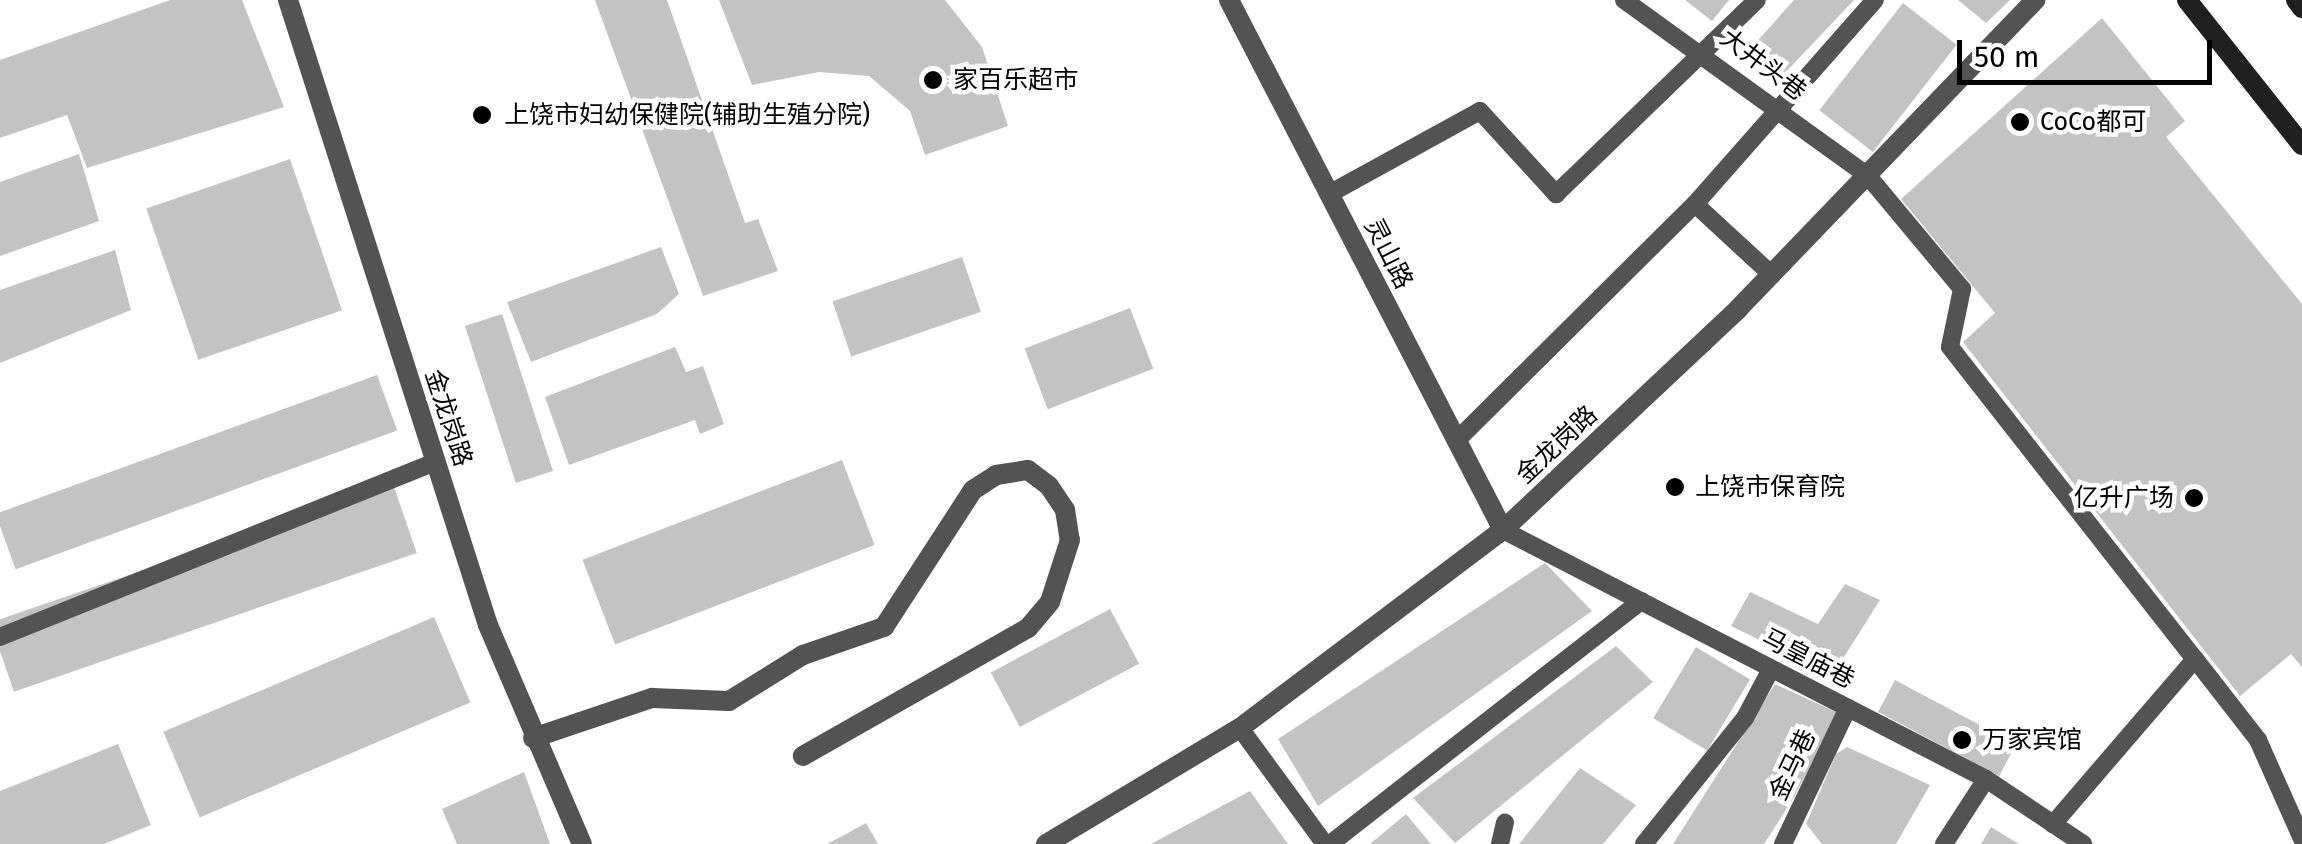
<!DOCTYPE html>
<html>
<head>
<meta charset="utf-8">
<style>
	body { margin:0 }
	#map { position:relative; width:2302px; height:844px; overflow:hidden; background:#fff; font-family:"Fira Sans","Noto Sans SC",sans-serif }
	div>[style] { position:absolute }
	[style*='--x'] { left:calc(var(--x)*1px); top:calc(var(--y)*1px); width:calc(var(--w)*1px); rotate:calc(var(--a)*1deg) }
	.building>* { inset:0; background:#c3c3c3; transform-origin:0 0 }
	.lane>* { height:18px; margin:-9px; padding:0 9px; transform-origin:9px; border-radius:9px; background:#535353 }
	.street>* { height:20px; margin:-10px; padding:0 10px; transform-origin:10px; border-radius:10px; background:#535353 }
	.secondary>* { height:20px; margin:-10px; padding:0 10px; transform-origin:10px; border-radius:10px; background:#202020 }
	.dots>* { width:28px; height:28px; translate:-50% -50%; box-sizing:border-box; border:5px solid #fff; border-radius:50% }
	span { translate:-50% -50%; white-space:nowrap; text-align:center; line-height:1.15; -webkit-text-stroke:9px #fff; paint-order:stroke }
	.street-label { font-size:25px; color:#000 }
	.poi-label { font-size:25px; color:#000 }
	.left { translate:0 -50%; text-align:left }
	.right { translate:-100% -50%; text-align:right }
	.scale { position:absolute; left:1957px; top:40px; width:255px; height:45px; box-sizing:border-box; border:5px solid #000; border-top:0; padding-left:12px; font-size:30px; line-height:35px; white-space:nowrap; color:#000; -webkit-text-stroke:8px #fff; paint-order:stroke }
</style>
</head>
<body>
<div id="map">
	<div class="building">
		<div style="clip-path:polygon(170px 0,242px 0,284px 107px,87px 168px,67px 115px,0 138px,0 60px)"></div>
		<div style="clip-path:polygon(595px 0,667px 0,745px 223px,758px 219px,778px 271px,703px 296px)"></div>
		<div style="clip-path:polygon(719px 0,945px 0,982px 47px,1008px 126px,925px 155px,910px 111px,869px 76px,819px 72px,752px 85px)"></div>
		<div style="clip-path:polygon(1685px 0,1729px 0,1712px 21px)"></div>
		<div style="clip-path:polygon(1794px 0,1854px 0,1784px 74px,1751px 48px)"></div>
		<div style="clip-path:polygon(1958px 0,2010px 0,1986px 23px)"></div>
		<div style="left:1903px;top:3px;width:68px;height:136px;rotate:38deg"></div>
		<div style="clip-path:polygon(2102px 18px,2185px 121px,2166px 137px,2302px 304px,2302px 667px,2291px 654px,2240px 696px,1963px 342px,1995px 313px,1901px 199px)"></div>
		<div style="clip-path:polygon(79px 154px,99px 221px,0 256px,0 182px)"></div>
		<div style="left:290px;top:159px;width:160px;height:152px;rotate:71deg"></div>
		<div style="clip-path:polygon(661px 247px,679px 294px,657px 314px,531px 362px,507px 302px)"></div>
		<div style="clip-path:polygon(115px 250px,131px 310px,0 363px,0 290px)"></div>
		<div style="left:962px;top:257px;width:58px;height:137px;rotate:71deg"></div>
		<div style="left:1130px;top:308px;width:65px;height:113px;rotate:69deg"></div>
		<div style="left:502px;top:314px;width:165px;height:39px;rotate:72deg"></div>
		<div style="clip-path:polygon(675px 347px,686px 372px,703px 366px,724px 424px,700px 434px,695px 420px,569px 465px,545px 397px)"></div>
		<div style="left:377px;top:375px;width:59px;height:406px;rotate:70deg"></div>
		<div style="left:842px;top:460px;width:91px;height:278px;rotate:69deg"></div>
		<div style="left:393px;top:484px;width:73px;height:426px;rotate:71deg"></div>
		<div style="clip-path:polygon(1545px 563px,1592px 611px,1318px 806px,1278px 739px)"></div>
		<div style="clip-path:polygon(1845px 584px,1880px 600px,1832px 676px,1731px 626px,1750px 592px,1818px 624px)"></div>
		<div style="left:1110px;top:609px;width:62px;height:135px;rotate:62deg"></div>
		<div style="left:434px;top:617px;width:93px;height:294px;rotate:67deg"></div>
		<div style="clip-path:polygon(1616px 646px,1653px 682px,1455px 843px,1413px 798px)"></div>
		<div style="left:1696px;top:647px;width:63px;height:83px;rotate:31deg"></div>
		<div style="left:1895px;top:680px;width:137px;height:36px;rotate:28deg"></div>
		<div style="clip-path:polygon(1775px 684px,1838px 713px,1794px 797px,1764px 844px,1673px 844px)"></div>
		<div style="clip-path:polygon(118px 744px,151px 825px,104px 844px,0 844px,0 791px)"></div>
		<div style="clip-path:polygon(1847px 747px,1930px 785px,1896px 844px,1822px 844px,1806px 824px,1836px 754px)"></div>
		<div style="clip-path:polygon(1580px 768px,1636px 805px,1603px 844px,1519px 844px)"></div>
		<div style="clip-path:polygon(524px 772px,550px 844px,457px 844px,442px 809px)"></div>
		<div style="clip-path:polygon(1250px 791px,1288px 844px,1151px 844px)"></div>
		<div style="clip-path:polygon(1406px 814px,1431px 844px,1370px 844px)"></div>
		<div style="clip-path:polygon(866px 823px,878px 844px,827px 844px,846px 834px)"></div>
		<div style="clip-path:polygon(1991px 827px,2019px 844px,1981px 844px)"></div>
	</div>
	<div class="lane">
		<div style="--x:1624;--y:0;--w:301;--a:35.8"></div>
		<div style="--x:1868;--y:176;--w:147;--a:50.2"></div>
		<div style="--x:1962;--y:289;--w:59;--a:101.7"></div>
		<div style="--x:1950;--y:347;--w:397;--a:51.9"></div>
		<div style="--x:2195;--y:659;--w:218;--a:130.7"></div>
		<div style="--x:1329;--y:194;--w:172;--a:-28.8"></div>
		<div style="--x:1480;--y:111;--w:113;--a:47.5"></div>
		<div style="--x:1556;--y:194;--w:279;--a:-44"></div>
		<div style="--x:1695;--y:204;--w:272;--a:-48.6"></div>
		<div style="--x:1456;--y:441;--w:337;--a:-44.8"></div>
		<div style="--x:1695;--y:204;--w:105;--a:42.7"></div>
		<div style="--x:1503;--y:530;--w:543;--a:27.27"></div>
		<div style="--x:1986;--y:779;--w:117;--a:33.8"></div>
		<div style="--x:0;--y:637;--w:470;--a:-21.9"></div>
		<div style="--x:2195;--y:659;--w:103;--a:52.1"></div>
		<div style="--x:2258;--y:740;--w:108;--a:66"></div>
		<div style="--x:1240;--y:728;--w:144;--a:53.8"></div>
		<div style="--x:1330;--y:844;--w:395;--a:-38"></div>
		<div style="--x:1500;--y:844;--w:22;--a:-77"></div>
		<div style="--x:1644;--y:844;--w:161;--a:-51.3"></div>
		<div style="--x:1745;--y:718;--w:55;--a:-62"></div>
		<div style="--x:1783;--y:844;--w:151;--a:-64.5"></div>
		<div style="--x:1944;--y:844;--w:77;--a:-57.1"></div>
	</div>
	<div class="street">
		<div style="--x:288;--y:0;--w:656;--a:72.26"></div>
		<div style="--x:488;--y:625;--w:238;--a:66.8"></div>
		<div style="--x:1229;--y:0;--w:597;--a:62.66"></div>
		<div style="--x:533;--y:738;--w:126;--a:-18.6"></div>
		<div style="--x:652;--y:698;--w:77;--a:2.2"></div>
		<div style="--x:729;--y:701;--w:87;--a:-31.9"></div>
		<div style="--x:803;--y:655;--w:86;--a:-19.1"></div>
		<div style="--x:884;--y:627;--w:163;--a:-57"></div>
		<div style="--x:973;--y:490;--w:27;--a:-33"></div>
		<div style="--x:996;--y:475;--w:32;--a:-9"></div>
		<div style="--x:1028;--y:470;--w:26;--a:37"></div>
		<div style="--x:1049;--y:486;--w:29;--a:56"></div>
		<div style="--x:1065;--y:510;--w:30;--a:81"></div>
		<div style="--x:1070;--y:540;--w:65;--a:107.9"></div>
		<div style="--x:1050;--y:602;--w:34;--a:130"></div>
		<div style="--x:1028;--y:628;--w:259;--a:150.4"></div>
		<div style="--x:1046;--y:844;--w:226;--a:-30.9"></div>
		<div style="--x:1240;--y:728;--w:329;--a:-37"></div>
		<div style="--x:1503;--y:530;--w:323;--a:-43.2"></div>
		<div style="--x:1738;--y:309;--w:429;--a:-46.1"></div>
	</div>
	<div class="secondary">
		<div style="--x:2187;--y:0;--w:185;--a:51.6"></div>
		<div style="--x:2296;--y:0;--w:10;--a:53"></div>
	</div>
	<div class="dots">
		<div style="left:933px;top:80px;background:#000"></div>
		<div style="left:482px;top:115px;background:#000"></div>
		<div style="left:2020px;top:122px;background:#000"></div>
		<div style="left:1675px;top:487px;background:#000"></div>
		<div style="left:2194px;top:498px;background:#000"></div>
		<div style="left:1962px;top:740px;background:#000"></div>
	</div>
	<div class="street-label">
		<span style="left:1763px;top:65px;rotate:37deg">大井头巷</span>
		<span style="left:1388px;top:254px;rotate:63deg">灵山路</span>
		<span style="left:448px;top:418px;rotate:72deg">金龙岗路</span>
		<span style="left:1557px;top:445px;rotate:-43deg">金龙岗路</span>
		<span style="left:1808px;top:659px;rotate:27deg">马皇庙巷</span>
		<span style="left:1793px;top:765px;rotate:-65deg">金马巷</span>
	</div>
	<div class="poi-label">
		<span class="left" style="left:953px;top:80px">家百乐超市</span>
		<span class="left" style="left:504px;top:115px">上饶市妇幼保健院(辅助生殖分院)</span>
		<span class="left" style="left:2040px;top:122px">CoCo都可</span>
		<span class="left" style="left:1695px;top:487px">上饶市保育院</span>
		<span class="right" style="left:2174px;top:498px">亿升广场</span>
		<span class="left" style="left:1982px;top:740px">万家宾馆</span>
	</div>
	<div class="scale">50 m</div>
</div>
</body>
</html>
